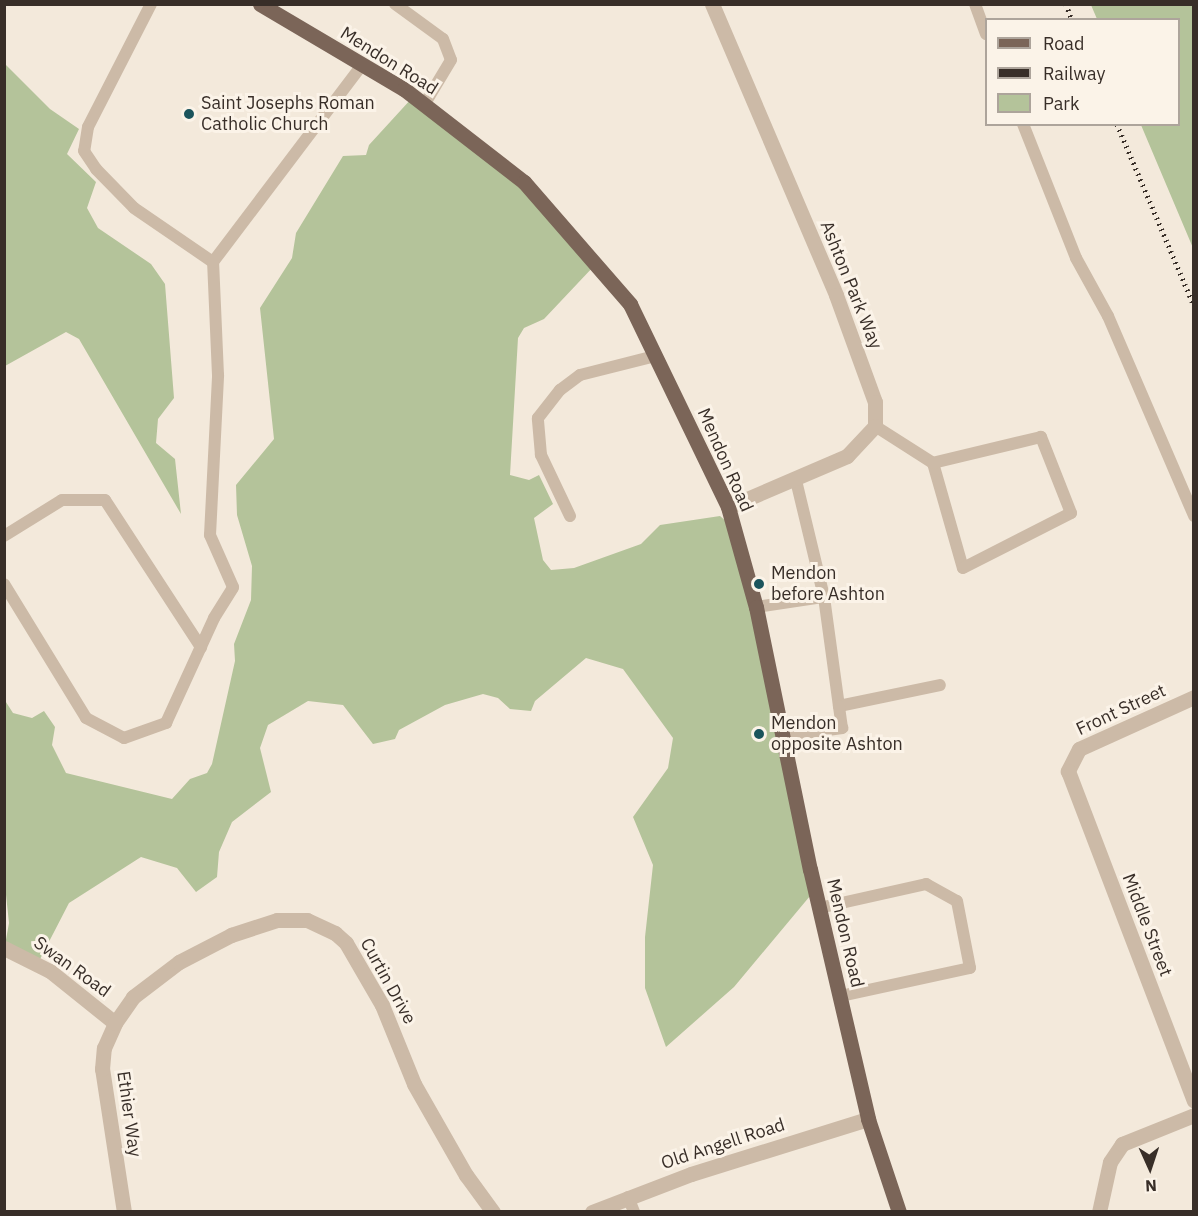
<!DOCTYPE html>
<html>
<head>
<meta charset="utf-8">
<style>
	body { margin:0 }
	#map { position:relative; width:1198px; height:1216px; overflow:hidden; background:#f3e9db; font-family:"IBM Plex Sans",sans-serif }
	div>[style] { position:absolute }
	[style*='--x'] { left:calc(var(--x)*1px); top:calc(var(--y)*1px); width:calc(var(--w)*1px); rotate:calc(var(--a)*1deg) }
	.green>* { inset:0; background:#b4c39a }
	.lane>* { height:12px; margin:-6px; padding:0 6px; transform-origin:6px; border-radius:6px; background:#ccbaa7 }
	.street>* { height:15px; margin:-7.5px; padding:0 7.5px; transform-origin:7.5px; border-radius:7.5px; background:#ccbaa7 }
	.primary>* { height:15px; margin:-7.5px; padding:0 7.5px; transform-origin:7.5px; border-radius:7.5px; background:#7b6558 }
	.rail>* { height:4.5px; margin-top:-2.25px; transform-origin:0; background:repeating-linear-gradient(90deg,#382e28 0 1.5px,transparent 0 6px) }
	.dots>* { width:16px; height:16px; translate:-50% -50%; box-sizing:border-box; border:3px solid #fbf3e8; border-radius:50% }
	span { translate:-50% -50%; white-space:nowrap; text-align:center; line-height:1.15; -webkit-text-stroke:6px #fbf3e8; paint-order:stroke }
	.street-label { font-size:18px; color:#382e28 }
	.poi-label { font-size:18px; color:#382e28 }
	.left { translate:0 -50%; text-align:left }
	.frame { position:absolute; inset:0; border:6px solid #382e28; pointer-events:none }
	.legend { position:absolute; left:985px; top:18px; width:195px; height:108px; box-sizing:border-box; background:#fbf3e8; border:2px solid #ada49b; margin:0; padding:8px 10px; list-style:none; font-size:18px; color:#382e28 }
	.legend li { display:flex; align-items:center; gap:12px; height:30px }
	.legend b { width:30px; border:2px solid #ada49b }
	.north { position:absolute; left:1120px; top:1138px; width:60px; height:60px; -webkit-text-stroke:4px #fbf3e8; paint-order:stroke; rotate:177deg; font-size:16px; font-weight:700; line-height:24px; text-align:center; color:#382e28 }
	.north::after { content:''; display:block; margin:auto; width:21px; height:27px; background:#382e28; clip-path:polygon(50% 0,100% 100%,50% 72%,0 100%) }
</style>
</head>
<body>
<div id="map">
	<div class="green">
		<div style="clip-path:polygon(1091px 5px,1193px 5px,1193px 248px,1141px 125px,1178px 124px,1178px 20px,1097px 19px)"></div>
		<div style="clip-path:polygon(5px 64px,50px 109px,79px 129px,67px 154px,96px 182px,87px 208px,98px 228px,151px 264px,165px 284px,174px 398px,158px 419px,156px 443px,175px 459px,181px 514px,79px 339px,66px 332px,5px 366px)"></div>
		<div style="clip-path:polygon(412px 98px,521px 180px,594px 266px,544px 319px,524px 328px,518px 338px,510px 475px,529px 480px,539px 475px,553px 504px,534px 518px,543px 560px,551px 570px,574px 568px,641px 544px,660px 525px,720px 516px,728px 523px,756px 607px,815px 890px,734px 987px,666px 1047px,645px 988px,645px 937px,653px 865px,633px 817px,668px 768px,673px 738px,623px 669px,586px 658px,535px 701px,531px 711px,510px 709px,498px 698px,483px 694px,445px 705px,399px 730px,395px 739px,373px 744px,343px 705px,308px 701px,268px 725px,260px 748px,271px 792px,232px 822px,219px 852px,217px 877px,196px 892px,177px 868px,141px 857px,69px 903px,38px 963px,5px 945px,9px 923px,4px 876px,4px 699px,13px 713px,32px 718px,44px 711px,55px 727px,52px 745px,66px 773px,172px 799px,190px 779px,207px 773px,212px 764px,235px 661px,234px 644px,251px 600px,252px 566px,237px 515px,236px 485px,274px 439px,260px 308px,292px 258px,296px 233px,343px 156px,366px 155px,369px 145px)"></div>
	</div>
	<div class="lane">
		<div style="--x:151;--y:4;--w:138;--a:117.1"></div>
		<div style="--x:88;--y:127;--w:24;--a:99"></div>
		<div style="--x:84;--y:151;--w:22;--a:56"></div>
		<div style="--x:96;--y:169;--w:54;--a:45.7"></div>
		<div style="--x:134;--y:208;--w:96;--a:34.4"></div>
		<div style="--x:395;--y:4;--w:59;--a:36.1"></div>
		<div style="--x:443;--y:39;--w:22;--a:69"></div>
		<div style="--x:451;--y:60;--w:52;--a:121"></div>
		<div style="--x:975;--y:4;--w:32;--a:70"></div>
		<div style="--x:1023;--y:124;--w:144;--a:68.4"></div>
		<div style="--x:1076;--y:258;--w:66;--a:61.1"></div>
		<div style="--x:1108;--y:316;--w:218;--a:66.7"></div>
		<div style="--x:875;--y:426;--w:69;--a:32.5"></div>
		<div style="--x:933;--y:463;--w:109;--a:74.1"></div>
		<div style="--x:963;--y:568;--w:121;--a:-27"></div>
		<div style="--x:1071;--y:513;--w:82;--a:-111.5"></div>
		<div style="--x:1041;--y:437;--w:111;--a:166.5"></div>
		<div style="--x:570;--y:516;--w:68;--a:-115.4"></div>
		<div style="--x:541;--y:455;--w:37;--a:-95"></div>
		<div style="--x:538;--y:418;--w:36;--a:-52"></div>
		<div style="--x:560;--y:390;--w:25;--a:-37"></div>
		<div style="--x:580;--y:375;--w:77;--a:-14.2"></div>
		<div style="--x:4;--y:536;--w:68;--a:-31.8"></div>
		<div style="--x:62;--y:500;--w:43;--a:0"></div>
		<div style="--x:105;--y:500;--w:176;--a:56.9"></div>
		<div style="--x:4;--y:584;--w:157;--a:58.5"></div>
		<div style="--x:86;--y:718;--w:43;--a:27.8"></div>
		<div style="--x:124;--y:738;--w:45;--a:-19.7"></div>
		<div style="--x:166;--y:723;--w:115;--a:-65.4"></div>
		<div style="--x:214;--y:618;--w:36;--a:-58"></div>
		<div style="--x:233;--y:587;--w:57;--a:-113.9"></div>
		<div style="--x:210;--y:535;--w:160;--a:-87.1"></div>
		<div style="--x:218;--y:375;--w:113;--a:-92.5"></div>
		<div style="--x:213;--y:262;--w:247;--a:-52.9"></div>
		<div style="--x:824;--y:597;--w:110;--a:82.2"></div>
		<div style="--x:839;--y:706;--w:103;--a:-11.7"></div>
		<div style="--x:756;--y:607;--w:69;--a:-8.4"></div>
		<div style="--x:824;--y:597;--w:120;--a:-103.5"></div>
		<div style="--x:782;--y:736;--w:61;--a:-7.6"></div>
		<div style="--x:842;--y:728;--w:22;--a:-98"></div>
		<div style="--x:819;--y:908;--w:110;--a:-12.6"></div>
		<div style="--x:926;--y:884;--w:35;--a:29"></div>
		<div style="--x:957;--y:901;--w:68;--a:79"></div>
		<div style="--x:970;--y:968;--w:133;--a:167.8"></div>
		<div style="--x:628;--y:1197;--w:16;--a:68"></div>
	</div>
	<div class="street">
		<div style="--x:712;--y:4;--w:316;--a:66.9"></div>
		<div style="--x:836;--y:295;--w:114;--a:70"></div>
		<div style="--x:875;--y:402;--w:24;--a:90"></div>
		<div style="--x:875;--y:426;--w:41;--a:133"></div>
		<div style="--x:847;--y:456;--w:129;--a:156.8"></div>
		<div style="--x:1194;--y:697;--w:126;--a:155.7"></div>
		<div style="--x:1079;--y:749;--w:25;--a:117"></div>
		<div style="--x:1068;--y:771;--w:353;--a:69.1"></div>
		<div style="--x:4;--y:948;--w:51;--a:26.6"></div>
		<div style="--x:50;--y:971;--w:83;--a:38.7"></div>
		<div style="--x:124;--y:1212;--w:145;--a:-98.7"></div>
		<div style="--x:102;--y:1069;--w:21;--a:-85"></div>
		<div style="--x:104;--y:1048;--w:27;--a:-66"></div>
		<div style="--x:115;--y:1023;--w:32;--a:-55"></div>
		<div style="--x:133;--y:997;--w:58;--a:-37.3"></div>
		<div style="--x:179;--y:962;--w:59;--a:-27.4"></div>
		<div style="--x:231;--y:935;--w:48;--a:-18.1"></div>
		<div style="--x:277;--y:920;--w:30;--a:0"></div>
		<div style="--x:307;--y:920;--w:31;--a:25"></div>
		<div style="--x:335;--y:933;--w:15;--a:42"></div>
		<div style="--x:346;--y:943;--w:72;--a:59.9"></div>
		<div style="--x:382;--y:1005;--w:85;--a:67.9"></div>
		<div style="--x:414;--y:1084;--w:105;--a:60.3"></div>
		<div style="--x:466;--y:1175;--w:46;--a:53.9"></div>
		<div style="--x:592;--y:1212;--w:106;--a:-21"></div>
		<div style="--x:691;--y:1174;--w:185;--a:-17.3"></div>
		<div style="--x:1099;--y:1212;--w:51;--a:-77.6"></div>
		<div style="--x:1110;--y:1162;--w:22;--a:-56"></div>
		<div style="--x:1122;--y:1144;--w:78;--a:-21.9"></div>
	</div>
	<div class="primary">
		<div style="--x:260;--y:4;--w:167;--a:30.6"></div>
		<div style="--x:404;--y:89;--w:152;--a:37.8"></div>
		<div style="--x:524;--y:182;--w:162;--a:49"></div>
		<div style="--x:630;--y:304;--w:225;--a:64.2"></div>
		<div style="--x:728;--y:507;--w:104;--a:74.4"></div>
		<div style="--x:756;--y:607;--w:268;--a:78.4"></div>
		<div style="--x:810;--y:869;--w:257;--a:76.9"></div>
		<div style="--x:868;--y:1119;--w:98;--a:71.6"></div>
	</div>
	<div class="rail">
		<div style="--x:1066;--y:4;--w:17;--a:69"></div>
		<div style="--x:1117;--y:124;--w:197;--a:67"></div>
	</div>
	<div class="dots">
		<div style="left:189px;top:114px;background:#1b545c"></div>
		<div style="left:759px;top:584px;background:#1b545c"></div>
		<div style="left:759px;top:734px;background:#1b545c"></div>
	</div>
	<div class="street-label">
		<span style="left:389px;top:61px;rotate:32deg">Mendon Road</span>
		<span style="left:851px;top:285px;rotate:68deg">Ashton Park Way</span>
		<span style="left:725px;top:460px;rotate:66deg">Mendon Road</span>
		<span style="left:1121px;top:710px;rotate:-25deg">Front Street</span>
		<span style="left:1147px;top:925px;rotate:69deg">Middle Street</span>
		<span style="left:845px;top:933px;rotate:77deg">Mendon Road</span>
		<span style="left:72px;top:967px;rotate:36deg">Swan Road</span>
		<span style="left:388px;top:981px;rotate:61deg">Curtin Drive</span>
		<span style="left:129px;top:1114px;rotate:82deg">Ethier Way</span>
		<span style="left:723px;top:1144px;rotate:-18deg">Old Angell Road</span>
	</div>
	<div class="poi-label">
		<span class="left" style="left:201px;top:114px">Saint Josephs Roman<br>Catholic Church</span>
		<span class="left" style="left:771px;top:584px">Mendon<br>before Ashton</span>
		<span class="left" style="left:771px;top:734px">Mendon<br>opposite Ashton</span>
	</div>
	<div class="frame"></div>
	<ul class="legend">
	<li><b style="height:8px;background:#7b6558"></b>Road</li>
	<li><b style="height:8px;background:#382e28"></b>Railway</li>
	<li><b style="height:16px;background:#b4c39a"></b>Park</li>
	</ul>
	<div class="north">N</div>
</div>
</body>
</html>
